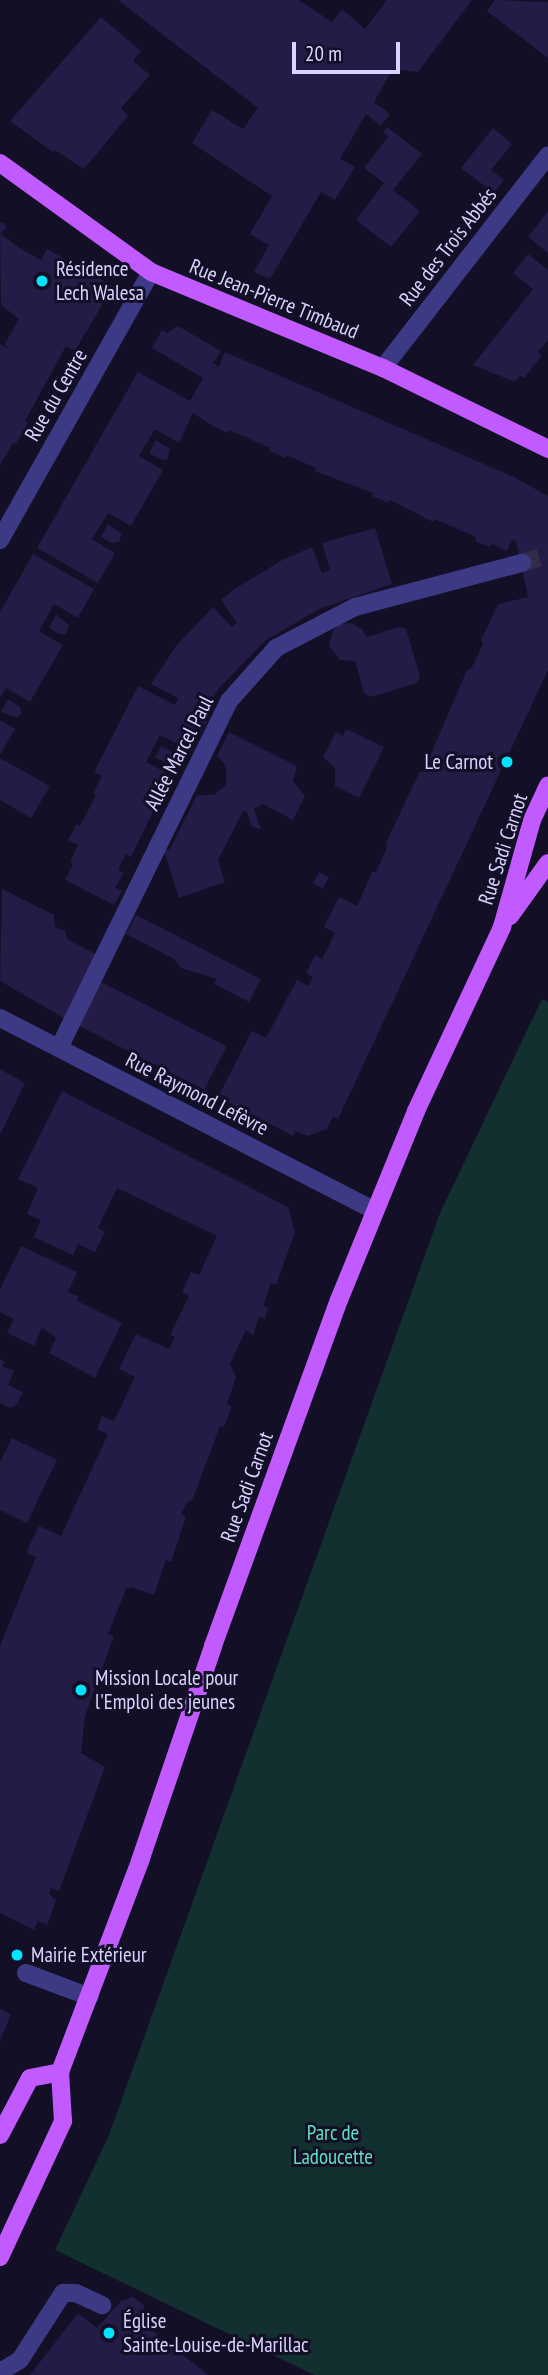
<!DOCTYPE html>
<html>
<head>
<meta charset="utf-8">
<style>
	body { margin:0 }
	#map { position:relative; width:548px; height:2375px; overflow:hidden; background:#130f26; font-family:"PT Sans Narrow",sans-serif }
	div>[style] { position:absolute }
	[style*='--x'] { left:calc(var(--x)*1px); top:calc(var(--y)*1px); width:calc(var(--w)*1px); rotate:calc(var(--a)*1deg) }
	.green>* { inset:0; background:#12302f }
	.building>* { inset:0; background:#241b47; transform-origin:0 0 }
	.minor-tunnel>* { height:18px; margin-top:-9px; transform-origin:0; background:repeating-linear-gradient(90deg,#312d47 0 18px,transparent 0 27px) }
	.minor>* { height:18px; margin:-9px; padding:0 9px; transform-origin:9px; border-radius:9px; background:#3d3a85 }
	.major>* { height:18px; margin:-9px; padding:0 9px; transform-origin:9px; border-radius:9px; background:#c25bff }
	.dots>* { width:19px; height:19px; translate:-50% -50%; box-sizing:border-box; border:4px solid #130f26; border-radius:50% }
	span { translate:-50% -50%; white-space:nowrap; text-align:center; line-height:1.15; -webkit-text-stroke:6px #130f26; paint-order:stroke }
	.street-label { font-size:21px; color:#d9d4ff }
	.poi-label { font-size:21px; color:#d9d4ff }
	.left { translate:0 -50%; text-align:left }
	.right { translate:-100% -50%; text-align:right }
	.park-label { font-size:21px; color:#5fe0c0 }
	.scale { position:absolute; left:292px; top:42px; width:108px; height:32px; box-sizing:border-box; border:4px solid #d9d4ff; border-top:0; padding-left:9px; font-size:21px; line-height:24px; white-space:nowrap; color:#d9d4ff; -webkit-text-stroke:5px #130f26; paint-order:stroke }
</style>
</head>
<body>
<div id="map">
	<div class="green">
		<div style="clip-path:polygon(542px 999px,548px 1002px,548px 2375px,314px 2375px,55px 2250px,109px 2135px,440px 1213px)"></div>
	</div>
	<div class="building">
		<div style="clip-path:polygon(118px 0,299px 0,332px 22px,342px 9px,365px 29px,387px 0,472px 0,418px 72px,393px 69px,374px 102px,390px 114px,381px 126px,366px 114px,340px 159px,355px 167px,335px 200px,321px 192px,270px 279px,254px 272px,269px 245px,250px 234px,272px 196px,192px 143px,212px 110px,243px 129px,258px 108px)"></div>
		<div style="clip-path:polygon(495px 0,548px 2px,548px 58px,487px 11px)"></div>
		<div style="clip-path:polygon(101px 17px,141px 51px,133px 61px,150px 75px,121px 108px,128px 116px,84px 169px,55px 150px,53px 152px,10px 121px)"></div>
		<div style="clip-path:polygon(387px 127px,422px 154px,393px 190px,420px 211px,391px 247px,356px 220px,384px 183px,364px 168px,388px 137px,383px 132px)"></div>
		<div style="clip-path:polygon(493px 128px,512px 144px,491px 170px,504px 180px,494px 193px,461px 168px)"></div>
		<div style="clip-path:polygon(548px 211px,548px 253px,528px 237px)"></div>
		<div style="clip-path:polygon(2px 222px,7px 226px,1px 234px,18px 247px,41px 260px,47px 249px,113px 286px,75px 351px,66px 346px,25px 421px,28px 423px,16px 444px,13px 443px,0 465px,0 344px,15px 352px,4px 345px,19px 319px,1px 305px,0 223px)"></div>
		<div style="clip-path:polygon(528px 254px,548px 270px,548px 340px,538px 352px,542px 355px,524px 378px,520px 376px,515px 382px,473px 365px,533px 289px,513px 273px)"></div>
		<div style="clip-path:polygon(178px 326px,221px 351px,213px 363px,219px 367px,225px 352px,514px 477px,548px 496px,548px 670px,338px 1119px,333px 1116px,327px 1129px,307px 1136px,296px 1131px,293px 1136px,218px 1097px,252px 1031px,266px 1038px,297px 980px,308px 986px,313px 977px,306px 973px,315px 955px,322px 959px,335px 933px,324px 927px,339px 897px,357px 906px,372px 872px,376px 872px,387px 848px,386px 843px,419px 773px,424px 770px,467px 670px,471px 669px,483px 644px,481px 640px,498px 604px,528px 597px,516px 541px,512px 540px,507px 551px,492px 544px,490px 547px,475px 541px,476px 537px,435px 519px,433px 522px,390px 500px,388px 503px,372px 496px,373px 493px,315px 471px,316px 468px,286px 455px,285px 458px,269px 451px,270px 448px,229px 430px,227px 433px,213px 426px,193px 413px,179px 443px,155px 429px,139px 456px,163px 470px,131px 526px,108px 513px,92px 539px,115px 553px,98px 583px,37px 548px,138px 372px,190px 401px,203px 378px,152px 348px,162px 330px,167px 333px)"></div>
		<div style="clip-path:polygon(156px 440px,170px 449px,167px 460px,160px 459px,149px 453px)"></div>
		<div style="clip-path:polygon(108px 524px,122px 534px,119px 542px,112px 543px,101px 537px)"></div>
		<div style="clip-path:polygon(375px 528px,392px 584px,319px 609px,265px 641px,219px 688px,201px 719px,207px 722px,200px 734px,189px 740px,185px 747px,160px 735px,146px 762px,171px 775px,131px 857px,126px 854px,118px 870px,124px 873px,115px 888px,122px 891px,114px 905px,65px 880px,73px 864px,70px 862px,78px 845px,68px 840px,77px 824px,80px 826px,96px 795px,93px 793px,102px 776px,94px 772px,138px 686px,175px 705px,178px 698px,151px 684px,176px 646px,213px 607px,232px 627px,237px 623px,221px 600px,236px 588px,284px 559px,312px 547px,322px 573px,330px 570px,322px 543px)"></div>
		<div style="clip-path:polygon(33px 554px,94px 589px,78px 618px,54px 604px,39px 631px,63px 645px,30px 702px,6px 688px,0 698px,0 612px)"></div>
		<div style="clip-path:polygon(56px 615px,69px 625px,66px 634px,59px 634px,49px 628px)"></div>
		<div style="clip-path:polygon(351px 623px,362px 629px,367px 637px,399px 627px,406px 629px,420px 676px,417px 683px,371px 697px,364px 693px,355px 661px,340px 660px,329px 646px,333px 630px,340px 624px)"></div>
		<div style="clip-path:polygon(8px 699px,20px 707px,21px 714px,18px 718px,1px 712px)"></div>
		<div style="clip-path:polygon(0 720px,15px 729px,0 755px)"></div>
		<div style="clip-path:polygon(346px 729px,384px 747px,359px 798px,335px 786px,335px 768px,323px 757px,336px 732px,343px 736px)"></div>
		<div style="clip-path:polygon(229px 732px,297px 766px,293px 781px,305px 796px,293px 820px,263px 804px,254px 809px,261px 829px,252px 827px,247px 812px,243px 811px,218px 860px,225px 882px,179px 898px,164px 851px,170px 849px,197px 795px,214px 795px,226px 785px,226px 766px,217px 756px)"></div>
		<div style="left:161px;top:746px;width:13px;height:13px;rotate:27deg"></div>
		<div style="clip-path:polygon(0 758px,50px 786px,31px 818px,0 800px)"></div>
		<div style="left:319px;top:872px;width:11px;height:13px;rotate:27deg"></div>
		<div style="clip-path:polygon(2px 889px,54px 915px,55px 927px,65px 931px,68px 940px,96px 954px,64px 1018px,0 981px)"></div>
		<div style="clip-path:polygon(136px 915px,261px 979px,249px 1002px,214px 984px,217px 979px,181px 968px,174px 959px,126px 934px)"></div>
		<div style="left:101px;top:982px;width:141px;height:49px;rotate:27deg"></div>
		<div style="clip-path:polygon(0 1069px,25px 1083px,0 1135px)"></div>
		<div style="clip-path:polygon(62px 1091px,288px 1207px,295px 1232px,276px 1285px,271px 1283px,263px 1306px,268px 1308px,265px 1319px,259px 1317px,253px 1335px,246px 1330px,230px 1364px,236px 1377px,227px 1404px,232px 1406px,224px 1427px,220px 1426px,192px 1501px,189px 1500px,181px 1514px,186px 1516px,171px 1562px,166px 1560px,154px 1595px,131px 1587px,126px 1589px,108px 1634px,114px 1636px,85px 1716px,81px 1753px,105px 1767px,59px 1891px,51px 1888px,49px 1894px,56px 1900px,47px 1925px,38px 1921px,34px 1930px,0 1913px,0 1646px,36px 1557px,26px 1553px,39px 1526px,61px 1536px,108px 1434px,97px 1429px,102px 1416px,114px 1421px,135px 1377px,119px 1369px,136px 1334px,169px 1349px,175px 1337px,170px 1335px,189px 1296px,182px 1292px,191px 1272px,199px 1275px,217px 1236px,117px 1188px,98px 1228px,105px 1232px,95px 1252px,78px 1244px,73px 1255px,34px 1237px,41px 1220px,27px 1214px,38px 1188px,18px 1179px)"></div>
		<div style="clip-path:polygon(21px 1246px,77px 1272px,68px 1292px,79px 1297px,77px 1301px,122px 1323px,95px 1378px,49px 1353px,56px 1338px,47px 1331px,42px 1328px,34px 1346px,7px 1333px,14px 1319px,0 1312px,0 1289px)"></div>
		<div style="clip-path:polygon(0 1359px,5px 1362px,2px 1366px,14px 1371px,8px 1385px,23px 1392px,17px 1404px,10px 1408px,0 1403px)"></div>
		<div style="clip-path:polygon(12px 1438px,57px 1460px,27px 1523px,0 1510px,0 1462px)"></div>
		<div style="clip-path:polygon(0 2009px,11px 2014px,0 2041px)"></div>
		<div style="clip-path:polygon(133px 2297px,144px 2305px,142px 2322px,208px 2375px,30px 2375px,78px 2313px,97px 2328px,121px 2301px)"></div>
	</div>
	<div class="minor-tunnel">
		<div style="--x:522;--y:563;--w:27;--a:-17"></div>
	</div>
	<div class="minor">
		<div style="--x:383;--y:368;--w:269;--a:-52.2"></div>
		<div style="--x:0;--y:540;--w:308;--a:-60.6"></div>
		<div style="--x:0;--y:1018;--w:420;--a:27.2"></div>
		<div style="--x:59;--y:1048;--w:386;--a:-63.9"></div>
		<div style="--x:229;--y:701;--w:71;--a:-48.4"></div>
		<div style="--x:276;--y:648;--w:89;--a:-27.4"></div>
		<div style="--x:355;--y:607;--w:173;--a:-14.8"></div>
		<div style="--x:26;--y:1973;--w:68;--a:20.6"></div>
		<div style="--x:0;--y:2372;--w:23;--a:-31"></div>
		<div style="--x:20;--y:2360;--w:80;--a:-57.3"></div>
		<div style="--x:63;--y:2293;--w:13;--a:0"></div>
		<div style="--x:76;--y:2293;--w:29;--a:25"></div>
	</div>
	<div class="major">
		<div style="--x:0;--y:163;--w:186;--a:35.8"></div>
		<div style="--x:151;--y:272;--w:251;--a:22.5"></div>
		<div style="--x:383;--y:368;--w:184;--a:26.1"></div>
		<div style="--x:510;--y:916;--w:65;--a:-54.4"></div>
		<div style="--x:0;--y:2135;--w:64;--a:-62.2"></div>
		<div style="--x:30;--y:2078;--w:31;--a:-11"></div>
		<div style="--x:0;--y:2257;--w:150;--a:-65.1"></div>
		<div style="--x:63;--y:2121;--w:49;--a:-93.5"></div>
		<div style="--x:60;--y:2072;--w:226;--a:-69.2"></div>
		<div style="--x:140;--y:1861;--w:227;--a:-71.2"></div>
		<div style="--x:213;--y:1646;--w:368;--a:-70"></div>
		<div style="--x:339;--y:1300;--w:204;--a:-67.8"></div>
		<div style="--x:416;--y:1111;--w:203;--a:-64.9"></div>
		<div style="--x:502;--y:927;--w:111;--a:-74.3"></div>
		<div style="--x:532;--y:820;--w:38;--a:-65"></div>
	</div>
	<div class="dots">
		<div style="left:42px;top:281px;background:#00e5ff"></div>
		<div style="left:507px;top:762px;background:#00e5ff"></div>
		<div style="left:81px;top:1690px;background:#00e5ff"></div>
		<div style="left:17px;top:1955px;background:#00e5ff"></div>
		<div style="left:109px;top:2333px;background:#00e5ff"></div>
	</div>
	<div class="street-label">
		<span style="left:448px;top:247px;rotate:-52deg">Rue des Trois Abbés</span>
		<span style="left:274px;top:299px;rotate:22deg">Rue Jean-Pierre Timbaud</span>
		<span style="left:56px;top:395px;rotate:-60deg">Rue du Centre</span>
		<span style="left:179px;top:753px;rotate:-63deg">Allée Marcel Paul</span>
		<span style="left:503px;top:849px;rotate:-72deg">Rue Sadi Carnot</span>
		<span style="left:197px;top:1094px;rotate:27deg">Rue Raymond Lefèvre</span>
		<span style="left:247px;top:1487px;rotate:-70deg">Rue Sadi Carnot</span>
	</div>
	<div class="poi-label">
		<span class="left" style="left:56px;top:281px">Résidence<br>Lech Walesa</span>
		<span class="right" style="left:493px;top:762px">Le Carnot</span>
		<span class="left" style="left:95px;top:1690px">Mission Locale pour<br>l'Emploi des jeunes</span>
		<span class="left" style="left:31px;top:1955px">Mairie Extérieur</span>
		<span class="left" style="left:123px;top:2333px">Église<br>Sainte-Louise-de-Marillac</span>
	</div>
	<div class="park-label">
		<span style="left:333px;top:2145px">Parc de<br>Ladoucette</span>
	</div>
	<div class="scale">20 m</div>
</div>
</body>
</html>
